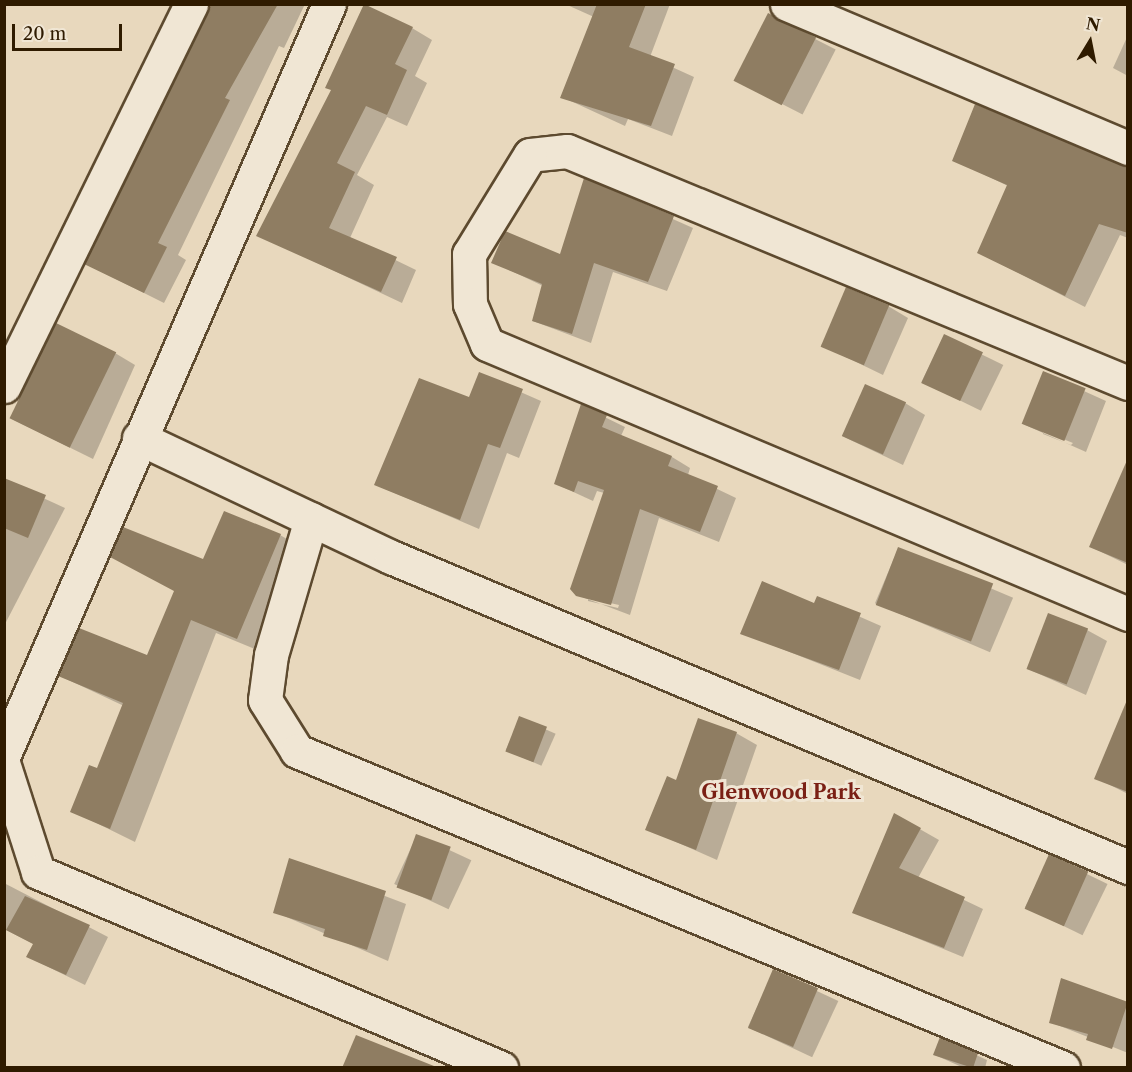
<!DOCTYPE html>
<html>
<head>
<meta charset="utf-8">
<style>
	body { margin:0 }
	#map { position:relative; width:1132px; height:1072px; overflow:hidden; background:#e8d8bd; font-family:"Libre Caslon Text",serif }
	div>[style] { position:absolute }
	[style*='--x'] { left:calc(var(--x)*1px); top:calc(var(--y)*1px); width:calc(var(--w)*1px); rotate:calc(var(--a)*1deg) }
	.shadow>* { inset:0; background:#0003; transform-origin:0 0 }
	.building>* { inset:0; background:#8f7d62; transform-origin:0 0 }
	.roads { filter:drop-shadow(2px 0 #5d4a2f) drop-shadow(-2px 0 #5d4a2f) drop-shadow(0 2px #5d4a2f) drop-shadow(0 -2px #5d4a2f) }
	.minor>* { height:33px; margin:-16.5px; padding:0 16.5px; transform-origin:16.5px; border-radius:16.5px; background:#f0e6d4 }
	span { translate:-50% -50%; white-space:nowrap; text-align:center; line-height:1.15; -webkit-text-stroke:6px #f0e6d4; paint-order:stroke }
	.neighbourhood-label { font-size:20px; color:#7a1f14; font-weight:700 }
	.frame { position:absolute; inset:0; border:6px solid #2f1b00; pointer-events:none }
	.north { position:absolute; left:1060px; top:12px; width:60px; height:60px; -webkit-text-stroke:4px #f0e6d4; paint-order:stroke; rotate:10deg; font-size:16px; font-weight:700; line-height:24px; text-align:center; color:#2f1b00 }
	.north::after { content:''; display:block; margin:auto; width:21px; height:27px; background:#2f1b00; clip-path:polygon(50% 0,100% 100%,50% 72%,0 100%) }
	.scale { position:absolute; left:12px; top:24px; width:110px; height:27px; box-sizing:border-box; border:3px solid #2f1b00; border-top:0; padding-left:8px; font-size:18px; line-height:21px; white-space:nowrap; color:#2f1b00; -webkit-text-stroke:4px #f0e6d4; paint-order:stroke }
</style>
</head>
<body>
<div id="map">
	<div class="shadow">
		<div style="clip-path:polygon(212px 4px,305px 4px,284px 48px,279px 46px,178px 255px,186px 260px,164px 303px,86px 264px)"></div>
		<div style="clip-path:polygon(565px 4px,670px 4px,650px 57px,694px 77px,672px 136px,628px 119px,625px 126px,562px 97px,594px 17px)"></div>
		<div style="left:768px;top:15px;width:76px;height:73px;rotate:27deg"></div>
		<div style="clip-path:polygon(412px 28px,432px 40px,415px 76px,427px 83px,407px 126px,387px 117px,357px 175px,374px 185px,350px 238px,416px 270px,402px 303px,258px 235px)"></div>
		<div style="clip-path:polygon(1128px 35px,1128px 76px,1113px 68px)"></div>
		<div style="clip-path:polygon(954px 160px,1128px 171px,1128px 238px,1120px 235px,1085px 307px,979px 253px,1008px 186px)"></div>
		<div style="clip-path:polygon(585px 180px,693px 228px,667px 291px,613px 272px,591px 343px,533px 321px,543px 286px,493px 262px,561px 256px)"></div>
		<div style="clip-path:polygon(888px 306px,908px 318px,883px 375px,821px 345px)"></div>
		<div style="left:944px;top:336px;width:66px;height:51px;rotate:26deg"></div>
		<div style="clip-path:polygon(115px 353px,135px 365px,93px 459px,12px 419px)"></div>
		<div style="clip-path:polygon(evenodd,1044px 373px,1106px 401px,1086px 452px,1023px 424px,1044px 373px,1043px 431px,1073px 443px,1071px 445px,1043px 434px,1043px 431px)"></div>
		<div style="clip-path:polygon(480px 374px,541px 401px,519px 458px,507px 453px,479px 529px,376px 485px,470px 399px)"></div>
		<div style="clip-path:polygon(905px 403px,925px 415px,903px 465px,842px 436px)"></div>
		<div style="clip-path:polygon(evenodd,582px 406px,625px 427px,621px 436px,672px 457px,690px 468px,688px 475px,736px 498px,719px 542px,659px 518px,630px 615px,577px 595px,604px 493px,597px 491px,593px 501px,556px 484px,582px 406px,588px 598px,619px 605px,618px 608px,588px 601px,588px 598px)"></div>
		<div style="clip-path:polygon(4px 480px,65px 508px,4px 626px)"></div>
		<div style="clip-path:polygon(1128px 487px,1128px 565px,1091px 547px)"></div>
		<div style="clip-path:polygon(280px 535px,304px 549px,262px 652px,216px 633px,135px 842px,72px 811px,98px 770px,124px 706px,60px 676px,148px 657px,204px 561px)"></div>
		<div style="left:898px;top:549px;width:125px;height:59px;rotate:23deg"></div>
		<div style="clip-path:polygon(817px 598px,881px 626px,860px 680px,742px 633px,815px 605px)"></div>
		<div style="clip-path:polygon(1087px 630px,1107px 641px,1086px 695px,1028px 669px)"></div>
		<div style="left:520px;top:718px;width:39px;height:35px;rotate:24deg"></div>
		<div style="clip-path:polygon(1128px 726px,1128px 794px,1096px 778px)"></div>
		<div style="clip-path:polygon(736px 733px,757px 745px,717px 860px,647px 829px,677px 782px)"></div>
		<div style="clip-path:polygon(895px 815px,939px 840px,918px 878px,983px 909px,963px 957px,853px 912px)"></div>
		<div style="left:417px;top:835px;width:60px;height:54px;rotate:25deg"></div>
		<div style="left:1050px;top:856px;width:64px;height:57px;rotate:26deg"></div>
		<div style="clip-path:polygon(290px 860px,406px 904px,388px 961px,275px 912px)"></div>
		<div style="clip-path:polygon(4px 883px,108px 937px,85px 985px,28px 957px,34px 944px,4px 929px)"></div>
		<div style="left:774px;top:971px;width:71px;height:62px;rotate:25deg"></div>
		<div style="clip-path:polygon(1128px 1003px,1128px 1053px,1050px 1022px)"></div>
		<div style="clip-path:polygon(941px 1039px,987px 1060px,985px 1068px,964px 1068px,935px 1055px)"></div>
	</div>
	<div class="building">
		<div style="clip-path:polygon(209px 4px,278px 4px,225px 98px,230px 100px,158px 243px,167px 247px,144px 293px,84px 264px)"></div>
		<div style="clip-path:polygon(364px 4px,413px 27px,395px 64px,407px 70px,387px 115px,366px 106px,337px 163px,355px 172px,329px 228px,397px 257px,381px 292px,256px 236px,331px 90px,325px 88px)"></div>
		<div style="clip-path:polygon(597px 4px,646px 4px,629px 47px,675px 64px,651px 126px,560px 98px)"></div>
		<div style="left:768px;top:13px;width:54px;height:76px;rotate:27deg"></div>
		<div style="clip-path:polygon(975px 104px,1128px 166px,1128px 233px,1099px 224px,1065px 296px,977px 253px,1007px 185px,952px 161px)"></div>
		<div style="clip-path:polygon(584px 178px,674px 216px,648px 282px,594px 263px,572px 334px,532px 321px,542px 284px,491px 263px,505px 231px,560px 254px)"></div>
		<div style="left:846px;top:287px;width:47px;height:65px;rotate:23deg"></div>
		<div style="left:56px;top:323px;width:67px;height:106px;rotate:26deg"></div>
		<div style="left:944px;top:334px;width:43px;height:54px;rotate:25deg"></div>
		<div style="left:1043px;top:371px;width:46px;height:57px;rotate:22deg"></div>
		<div style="clip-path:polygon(479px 372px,523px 389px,500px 448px,488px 444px,460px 520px,374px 485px,419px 378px,469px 397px)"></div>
		<div style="left:865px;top:384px;width:45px;height:57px;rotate:24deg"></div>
		<div style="clip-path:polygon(581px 404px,607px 415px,602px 427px,672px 456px,668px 466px,718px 486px,700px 532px,640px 509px,611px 605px,576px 596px,570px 589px,604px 490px,578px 481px,574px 492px,554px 484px)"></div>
		<div style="clip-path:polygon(1128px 458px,1128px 563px,1089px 547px)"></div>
		<div style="clip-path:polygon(4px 478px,46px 495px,28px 538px,4px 528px)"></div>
		<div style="clip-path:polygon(224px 511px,281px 534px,237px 639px,191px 620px,110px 829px,70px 812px,89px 765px,97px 768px,123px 703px,58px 676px,79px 628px,147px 655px,174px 591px,110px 557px,123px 527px,203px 559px)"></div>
		<div style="left:898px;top:547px;width:102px;height:62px;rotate:21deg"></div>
		<div style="clip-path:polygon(762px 581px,814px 603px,817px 596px,861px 613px,839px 670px,740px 634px)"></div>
		<div style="left:1048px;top:613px;width:43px;height:60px;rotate:21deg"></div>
		<div style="clip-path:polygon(1127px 700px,1128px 700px,1128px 792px,1094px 779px)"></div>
		<div style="left:519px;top:716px;width:30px;height:38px;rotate:21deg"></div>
		<div style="clip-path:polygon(698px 718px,737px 732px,696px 850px,645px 830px,667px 776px,676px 780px)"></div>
		<div style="clip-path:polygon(894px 813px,921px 828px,899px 868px,965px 897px,944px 948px,852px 913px)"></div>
		<div style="left:416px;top:834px;width:37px;height:57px;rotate:20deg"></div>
		<div style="left:1049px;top:854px;width:43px;height:60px;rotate:24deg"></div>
		<div style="clip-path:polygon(289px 858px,386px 891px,367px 950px,323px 936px,325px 929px,273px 913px)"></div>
		<div style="clip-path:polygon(25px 896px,90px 925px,66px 975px,26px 957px,33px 944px,6px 930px)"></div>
		<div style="left:773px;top:969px;width:49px;height:64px;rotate:23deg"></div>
		<div style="clip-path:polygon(1061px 978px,1128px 1002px,1112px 1049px,1086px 1040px,1088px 1034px,1049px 1023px)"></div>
		<div style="clip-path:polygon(356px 1035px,434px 1066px,433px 1068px,342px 1068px)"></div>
		<div style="clip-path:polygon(940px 1037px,978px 1053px,973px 1068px,933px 1055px)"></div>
	</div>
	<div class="roads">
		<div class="minor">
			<div style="--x:787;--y:4;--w:370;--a:22.9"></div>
			<div style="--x:1128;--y:383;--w:607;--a:-157.53"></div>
			<div style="--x:567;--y:151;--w:37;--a:174"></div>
			<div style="--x:530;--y:155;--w:116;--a:121.6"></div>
			<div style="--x:469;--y:254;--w:50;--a:88.9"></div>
			<div style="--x:470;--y:304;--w:43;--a:67"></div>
			<div style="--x:487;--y:344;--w:696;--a:22.84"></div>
			<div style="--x:4;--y:386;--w:425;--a:-63.9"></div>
			<div style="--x:139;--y:438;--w:279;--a:25.3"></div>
			<div style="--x:391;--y:557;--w:800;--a:22.81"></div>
			<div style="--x:311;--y:519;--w:142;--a:106.4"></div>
			<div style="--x:271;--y:655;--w:45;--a:97.6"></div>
			<div style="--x:265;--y:700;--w:60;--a:57.9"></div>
			<div style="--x:297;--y:751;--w:829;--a:22.48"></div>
			<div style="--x:4;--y:754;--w:817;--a:-66.57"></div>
			<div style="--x:4;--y:766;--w:111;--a:72.2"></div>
			<div style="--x:38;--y:872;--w:503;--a:22.94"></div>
		</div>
	</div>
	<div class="neighbourhood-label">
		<span style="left:781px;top:792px">Glenwood Park</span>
	</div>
	<div class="frame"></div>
	<div class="north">N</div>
	<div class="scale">20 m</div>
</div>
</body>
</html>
